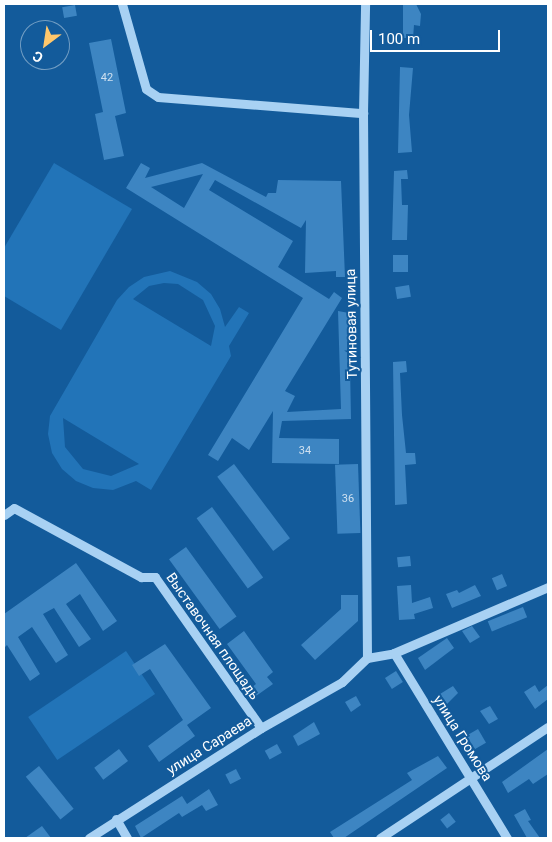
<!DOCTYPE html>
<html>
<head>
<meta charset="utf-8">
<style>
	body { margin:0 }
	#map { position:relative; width:552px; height:842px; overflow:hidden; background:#135b9b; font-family:Roboto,sans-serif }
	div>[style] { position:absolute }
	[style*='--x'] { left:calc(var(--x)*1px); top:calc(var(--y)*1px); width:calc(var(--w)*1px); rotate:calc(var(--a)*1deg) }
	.green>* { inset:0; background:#2274b8; transform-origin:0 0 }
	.building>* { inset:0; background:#3d85c2; transform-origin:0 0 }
	.minor>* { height:9px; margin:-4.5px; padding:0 4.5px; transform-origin:4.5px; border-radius:4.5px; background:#a8d1f3 }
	span { translate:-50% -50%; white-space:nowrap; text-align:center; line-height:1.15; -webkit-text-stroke:4px #135b9b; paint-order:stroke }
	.number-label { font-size:11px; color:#cee0f0 }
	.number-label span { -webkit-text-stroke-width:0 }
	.street-label { font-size:14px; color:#fff }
	.frame { position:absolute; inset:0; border:5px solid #fff; pointer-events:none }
	.north { position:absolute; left:20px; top:20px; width:50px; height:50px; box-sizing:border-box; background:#135b9b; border:1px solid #719dc3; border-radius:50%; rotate:211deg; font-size:14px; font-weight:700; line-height:20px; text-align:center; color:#fff }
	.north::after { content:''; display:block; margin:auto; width:18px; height:22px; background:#ffc76b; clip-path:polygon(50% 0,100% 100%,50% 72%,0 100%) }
	.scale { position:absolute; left:370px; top:30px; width:130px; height:22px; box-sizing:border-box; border:2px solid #fff; border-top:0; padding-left:6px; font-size:15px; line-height:18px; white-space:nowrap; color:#fff; -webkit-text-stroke:4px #135b9b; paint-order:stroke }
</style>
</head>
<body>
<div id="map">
	<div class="green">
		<div style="clip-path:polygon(54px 163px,132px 209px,61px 330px,4px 296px,4px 248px)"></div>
		<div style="clip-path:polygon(evenodd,170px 271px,197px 282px,211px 294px,220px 309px,225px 327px,239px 307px,249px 313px,229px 346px,231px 356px,151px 490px,136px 481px,113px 490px,93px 488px,76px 481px,62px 469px,52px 453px,48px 434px,50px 416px,117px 300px,129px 287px,144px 277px,170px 271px,164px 283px,178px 284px,203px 300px,215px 326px,211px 346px,133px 299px,149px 286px,164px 283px,170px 271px,63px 418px,139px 464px,111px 476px,83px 469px,65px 447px,63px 418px)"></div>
		<div style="left:126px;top:651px;width:52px;height:118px;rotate:56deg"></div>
	</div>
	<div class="building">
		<div style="clip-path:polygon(403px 4px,416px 4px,421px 14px,420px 26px,414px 25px,413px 38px,403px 38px)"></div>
		<div style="left:75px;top:5px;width:11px;height:13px;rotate:80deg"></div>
		<div style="clip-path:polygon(111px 39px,126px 113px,115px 116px,124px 156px,104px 160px,95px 114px,103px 112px,89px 43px)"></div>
		<div style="clip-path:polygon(400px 67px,413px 68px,409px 115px,412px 152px,398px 153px)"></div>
		<div style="clip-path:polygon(evenodd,141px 163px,150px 168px,145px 178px,202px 163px,266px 197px,268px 193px,276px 193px,278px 180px,341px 181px,345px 277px,336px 277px,336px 271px,305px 273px,306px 220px,301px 228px,215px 180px,209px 190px,293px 241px,278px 267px,329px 299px,334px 292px,342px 298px,285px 391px,295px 396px,287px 412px,341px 409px,338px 311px,349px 313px,351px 419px,282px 421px,279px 438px,339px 439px,339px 464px,272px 463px,273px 411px,249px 450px,232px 438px,218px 461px,208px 455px,303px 298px,126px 188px,141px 163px,203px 174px,184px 208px,151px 187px,203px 174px)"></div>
		<div style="clip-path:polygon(407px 170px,408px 179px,401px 179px,402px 205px,408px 205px,407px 240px,392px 240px,394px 171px)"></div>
		<div style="left:408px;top:255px;width:17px;height:15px;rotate:90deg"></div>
		<div style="left:409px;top:285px;width:12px;height:14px;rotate:81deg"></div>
		<div style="clip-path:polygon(406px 361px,407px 372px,400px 373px,402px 415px,406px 453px,415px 453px,416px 464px,405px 465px,407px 504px,395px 505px,393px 362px)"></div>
		<div style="left:234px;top:464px;width:93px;height:21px;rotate:53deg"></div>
		<div style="left:358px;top:464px;width:69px;height:23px;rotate:88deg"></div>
		<div style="left:212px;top:507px;width:87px;height:19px;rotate:54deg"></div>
		<div style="left:186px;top:547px;width:86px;height:21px;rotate:54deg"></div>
		<div style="left:410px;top:556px;width:10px;height:13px;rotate:84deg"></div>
		<div style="clip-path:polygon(76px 563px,117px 621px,103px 631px,80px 594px,66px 604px,91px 639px,79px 647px,54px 608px,43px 614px,68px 655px,56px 663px,32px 627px,18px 637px,40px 674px,30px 681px,7px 645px,4px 648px,4px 614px)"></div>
		<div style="left:502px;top:574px;width:13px;height:11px;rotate:67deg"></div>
		<div style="clip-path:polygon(411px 585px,412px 603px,430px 597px,433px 608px,414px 614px,415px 619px,399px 620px,397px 586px)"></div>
		<div style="clip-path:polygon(475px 585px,481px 596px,452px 608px,446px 594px,457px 590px,459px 593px)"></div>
		<div style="clip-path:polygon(341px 595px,358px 595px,358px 621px,315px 660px,301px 645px,341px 609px)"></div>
		<div style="left:523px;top:607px;width:11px;height:38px;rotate:68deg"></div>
		<div style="clip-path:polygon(472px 626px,480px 637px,470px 643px,462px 631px)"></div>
		<div style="clip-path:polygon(244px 631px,273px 672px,267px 677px,273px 684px,256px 696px,251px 688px,256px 684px,227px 644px)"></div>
		<div style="clip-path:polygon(447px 638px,454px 648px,425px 670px,418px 658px)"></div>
		<div style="clip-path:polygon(165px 644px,211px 708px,187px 725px,195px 736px,159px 762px,148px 746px,183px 720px,150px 669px,139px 676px,132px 665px)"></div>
		<div style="left:396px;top:671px;width:13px;height:13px;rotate:58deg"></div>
		<div style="clip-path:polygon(535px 685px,539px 692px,548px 685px,548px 699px,535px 709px,524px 692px)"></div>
		<div style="clip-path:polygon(453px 686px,458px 693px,447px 704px,440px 694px)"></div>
		<div style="clip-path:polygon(356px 696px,361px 705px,351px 712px,345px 702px)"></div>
		<div style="clip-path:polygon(490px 706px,498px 719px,489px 724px,480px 711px)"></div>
		<div style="clip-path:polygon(314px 722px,320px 734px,298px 746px,293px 736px)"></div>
		<div style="left:478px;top:729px;width:16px;height:13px;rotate:60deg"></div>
		<div style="left:277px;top:744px;width:10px;height:14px;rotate:61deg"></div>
		<div style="left:119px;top:749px;width:15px;height:31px;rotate:53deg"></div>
		<div style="clip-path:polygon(548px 749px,548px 774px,533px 784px,529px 779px,508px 793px,502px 782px)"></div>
		<div style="clip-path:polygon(438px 756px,447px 768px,344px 838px,334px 838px,330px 832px,412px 780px,407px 773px)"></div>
		<div style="left:39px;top:766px;width:55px;height:17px;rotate:51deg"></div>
		<div style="left:236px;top:769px;width:11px;height:12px;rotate:63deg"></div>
		<div style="clip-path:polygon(209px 789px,218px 805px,206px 811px,202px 805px,182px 817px,179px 813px,141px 838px,135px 826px,182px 796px,187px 804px)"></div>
		<div style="clip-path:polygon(525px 809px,531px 820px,528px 821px,540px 838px,527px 838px,514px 815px)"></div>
		<div style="left:449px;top:813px;width:11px;height:11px;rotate:52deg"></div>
		<div style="clip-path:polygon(42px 826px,51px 838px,25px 838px)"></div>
	</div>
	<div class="minor">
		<div style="--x:122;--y:4;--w:88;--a:74.2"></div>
		<div style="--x:146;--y:89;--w:14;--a:34"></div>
		<div style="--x:158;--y:97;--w:206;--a:4.5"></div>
		<div style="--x:4;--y:515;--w:12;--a:-35"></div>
		<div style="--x:14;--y:508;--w:145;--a:28.5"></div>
		<div style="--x:141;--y:577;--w:14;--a:0"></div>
		<div style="--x:155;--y:577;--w:184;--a:54.9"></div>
		<div style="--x:394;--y:653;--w:217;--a:58.6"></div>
		<div style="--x:367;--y:658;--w:27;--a:-10"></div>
		<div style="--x:394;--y:653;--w:168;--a:-23.2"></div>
		<div style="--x:116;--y:819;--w:22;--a:60"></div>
		<div style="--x:89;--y:838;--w:204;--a:-32.6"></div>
		<div style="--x:261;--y:728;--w:93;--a:-29.6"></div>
		<div style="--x:342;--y:682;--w:35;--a:-44"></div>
		<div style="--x:367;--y:658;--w:545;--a:-90.42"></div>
		<div style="--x:363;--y:113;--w:109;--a:-88.9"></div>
		<div style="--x:380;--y:838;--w:201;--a:-33.5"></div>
	</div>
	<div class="number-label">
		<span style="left:107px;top:78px">42</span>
		<span style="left:305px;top:451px">34</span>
		<span style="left:348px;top:499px">36</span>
	</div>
	<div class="street-label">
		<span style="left:351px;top:324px;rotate:-91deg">Тутиновая улица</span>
		<span style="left:213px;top:636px;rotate:55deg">Выставочная площадь</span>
		<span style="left:463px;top:738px;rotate:58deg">улица Громова</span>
		<span style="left:209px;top:745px;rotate:-32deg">улица Сараева</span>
	</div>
	<div class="frame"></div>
	<div class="north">С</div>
	<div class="scale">100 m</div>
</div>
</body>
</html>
